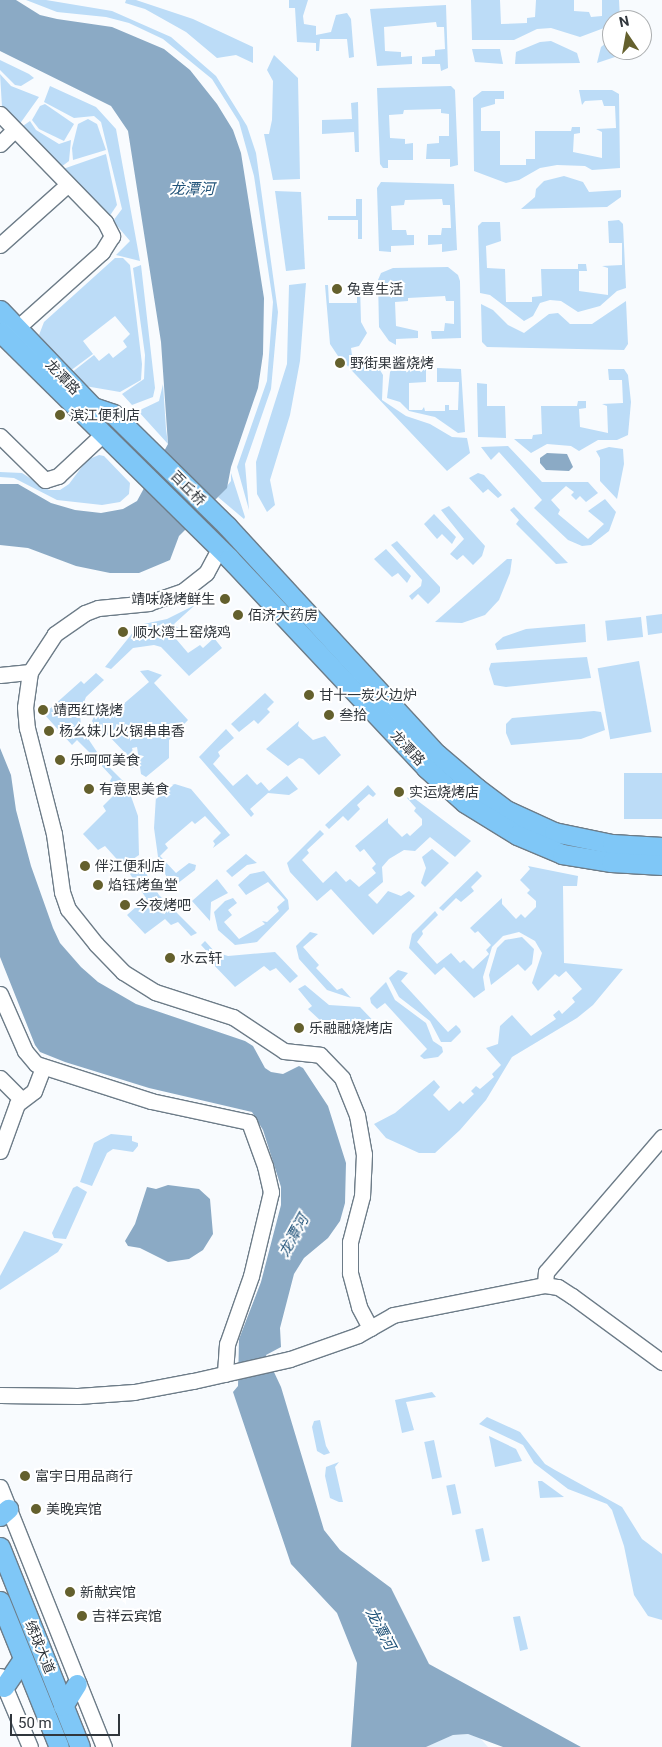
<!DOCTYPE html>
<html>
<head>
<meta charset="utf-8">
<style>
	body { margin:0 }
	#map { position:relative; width:662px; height:1747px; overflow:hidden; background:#f8fbfe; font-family:Roboto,"Noto Sans SC",sans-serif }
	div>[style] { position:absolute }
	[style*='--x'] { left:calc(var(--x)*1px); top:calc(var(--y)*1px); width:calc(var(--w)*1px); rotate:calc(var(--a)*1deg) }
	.built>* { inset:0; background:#e2f0fc }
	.green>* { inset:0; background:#bcdcf7; transform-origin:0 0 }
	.water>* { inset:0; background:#8baac5 }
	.roads { filter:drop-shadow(1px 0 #6d7c88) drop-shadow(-1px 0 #6d7c88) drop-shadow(0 1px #6d7c88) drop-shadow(0 -1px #6d7c88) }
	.minor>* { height:15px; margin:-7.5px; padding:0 7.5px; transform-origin:7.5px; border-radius:7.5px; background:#fff }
	.major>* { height:19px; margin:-9.5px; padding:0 9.5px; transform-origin:9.5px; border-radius:9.5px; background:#7fc7f7 }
	.dots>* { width:14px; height:14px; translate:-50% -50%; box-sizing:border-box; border:2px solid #fff; border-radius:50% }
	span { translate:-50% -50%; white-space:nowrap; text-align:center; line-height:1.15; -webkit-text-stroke:4px #fff; paint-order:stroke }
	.poi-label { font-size:14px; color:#30363c }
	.left { translate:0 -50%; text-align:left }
	.right { translate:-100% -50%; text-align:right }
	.street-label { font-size:14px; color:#30363c }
	.water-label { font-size:15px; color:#215379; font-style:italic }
	.north { position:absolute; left:602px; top:10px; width:50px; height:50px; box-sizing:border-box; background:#fff; border:1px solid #acafb1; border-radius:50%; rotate:348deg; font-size:14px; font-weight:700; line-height:20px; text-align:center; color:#30363c }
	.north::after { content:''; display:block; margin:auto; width:18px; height:22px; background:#64602d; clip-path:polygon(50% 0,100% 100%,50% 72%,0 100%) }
	.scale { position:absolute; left:10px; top:1714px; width:110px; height:22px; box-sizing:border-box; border:2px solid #30363c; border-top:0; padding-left:6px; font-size:15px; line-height:18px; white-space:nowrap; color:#30363c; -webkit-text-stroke:4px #fff; paint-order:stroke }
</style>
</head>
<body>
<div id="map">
	<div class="built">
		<div style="clip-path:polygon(468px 1734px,480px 1738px,488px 1747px,426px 1747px,453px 1735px)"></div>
	</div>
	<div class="green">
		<div style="clip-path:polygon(26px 0,46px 0,112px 11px,171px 37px,216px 76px,247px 126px,256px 153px,278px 312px,271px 389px,245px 464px,249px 510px,237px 467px,267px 381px,273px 302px,254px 176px,239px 122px,212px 79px,163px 39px,129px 23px,106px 17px,57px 12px)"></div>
		<div style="clip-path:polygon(126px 0,136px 0,193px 19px,253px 47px,253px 63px,236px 55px,217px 58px,186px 32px,145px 9px,125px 3px)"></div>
		<div style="clip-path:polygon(289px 0,308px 0,303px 16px,304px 24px,316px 26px,316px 35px,331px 32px,336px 15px,347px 13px,351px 19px,354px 57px,349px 58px,347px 39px,320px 39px,319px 51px,316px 51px,316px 43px,297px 42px,295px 8px,289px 8px)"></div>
		<div style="clip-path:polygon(471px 0,500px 0,501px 24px,527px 23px,527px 18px,535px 17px,536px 0,574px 0,574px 11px,589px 12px,591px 17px,602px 16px,602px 0,619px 0,620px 20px,612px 20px,612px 25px,580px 37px,551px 28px,537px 29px,514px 40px,472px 40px)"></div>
		<div style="clip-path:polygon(446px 5px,448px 68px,441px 71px,440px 64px,422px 64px,422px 57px,435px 56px,435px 50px,445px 49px,444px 27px,437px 27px,436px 22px,384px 27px,385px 51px,401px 52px,401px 57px,412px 56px,412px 64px,377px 66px,370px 9px)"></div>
		<div style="clip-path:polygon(612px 38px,612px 50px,619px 50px,615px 57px,597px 63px,601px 47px)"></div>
		<div style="clip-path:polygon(551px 41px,577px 53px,580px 63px,515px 64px,516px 52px,540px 42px)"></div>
		<div style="clip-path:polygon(472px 49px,500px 49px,503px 64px,475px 62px)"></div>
		<div style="clip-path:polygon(274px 55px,298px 78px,300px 179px,273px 180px,264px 134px,269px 134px,272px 120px,273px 81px,267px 70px)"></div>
		<div style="clip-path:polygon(0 60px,29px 74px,34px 78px,21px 86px,15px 85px,0 70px)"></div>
		<div style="clip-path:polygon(0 74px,11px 86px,39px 97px,19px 125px,2px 107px)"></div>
		<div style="clip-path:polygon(50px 86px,96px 107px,116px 129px,140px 261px,116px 255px,130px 241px,113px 221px,122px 209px,101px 122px,94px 116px,74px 118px,44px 102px)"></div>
		<div style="clip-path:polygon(451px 86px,455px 90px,458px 165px,450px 167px,450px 159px,426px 159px,427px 144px,439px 143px,439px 136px,449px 136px,449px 114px,441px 113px,441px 109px,404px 110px,403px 114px,389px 115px,390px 138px,405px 139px,405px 144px,413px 143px,413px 160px,388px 160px,388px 168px,383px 168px,380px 164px,377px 88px)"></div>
		<div style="clip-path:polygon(579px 90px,612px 90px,619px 94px,620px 168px,592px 170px,585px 166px,557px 165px,540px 168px,519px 180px,506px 183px,474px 171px,473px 98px,482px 91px,504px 91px,504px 99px,495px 99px,495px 104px,481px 108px,481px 131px,500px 131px,500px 165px,526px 165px,526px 159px,535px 159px,535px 131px,571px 131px,572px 127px,580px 127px,580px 133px,574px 134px,573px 152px,602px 158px,602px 132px,596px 129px,616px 128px,615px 106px,604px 106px,602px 100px,585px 101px,582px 105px)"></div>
		<div style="clip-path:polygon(358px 102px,359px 152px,355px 152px,354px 132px,322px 134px,322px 120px,352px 119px,351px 103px)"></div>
		<div style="clip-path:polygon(45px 104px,74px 124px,64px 141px,39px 129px,32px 120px,40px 106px)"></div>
		<div style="clip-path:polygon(88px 119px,97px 124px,106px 150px,73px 160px,72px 148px,78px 124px)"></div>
		<div style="clip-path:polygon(30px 121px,36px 130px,59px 144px,71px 140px,69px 161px,61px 167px,20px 128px)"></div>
		<div style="clip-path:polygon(106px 154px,117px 205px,109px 217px,63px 169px)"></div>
		<div style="clip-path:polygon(564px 176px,583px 182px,589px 192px,621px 190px,621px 197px,607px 207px,521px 209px,535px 197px,536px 189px,544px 181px)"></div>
		<div style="clip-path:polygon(381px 182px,454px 184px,457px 250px,442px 252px,442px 244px,428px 245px,428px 235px,441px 235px,442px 228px,451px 228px,450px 205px,443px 205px,442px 199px,405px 200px,404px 205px,391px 206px,392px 230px,406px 230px,407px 235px,414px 235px,414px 245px,391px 246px,391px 252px,379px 251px,377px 188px)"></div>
		<div style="clip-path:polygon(275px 191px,301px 192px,305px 269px,286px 271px)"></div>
		<div style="clip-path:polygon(356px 199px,362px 199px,362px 239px,358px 239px,358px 220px,328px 220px,328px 216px,356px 216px)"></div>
		<div style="clip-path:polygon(608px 221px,619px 220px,623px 224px,626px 288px,617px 291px,600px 306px,578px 312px,561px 301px,550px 300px,540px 303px,533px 316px,524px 321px,490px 295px,480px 293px,478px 226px,482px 222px,500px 222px,501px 241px,486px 246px,487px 268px,505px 269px,506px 302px,532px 302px,532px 297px,542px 296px,541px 269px,578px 269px,578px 264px,586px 264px,587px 271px,579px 271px,579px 291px,608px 295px,608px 268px,602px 266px,622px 265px,622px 243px,609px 243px)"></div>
		<div style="clip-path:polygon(115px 258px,123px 258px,130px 265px,142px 364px,141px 380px,120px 392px,85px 386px,71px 373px,94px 355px,99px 361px,109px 353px,113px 358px,127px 347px,123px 341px,130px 334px,115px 316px,83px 341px,93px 354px,70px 371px,39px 335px,44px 322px)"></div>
		<div style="clip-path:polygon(141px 265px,155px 388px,153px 397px,132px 405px,122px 394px,144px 379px,145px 355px,133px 268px)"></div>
		<div style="clip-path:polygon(448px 267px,458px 275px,460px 281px,461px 338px,432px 339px,431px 331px,444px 331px,445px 323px,454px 324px,454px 301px,446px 301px,445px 296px,408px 298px,408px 301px,395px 302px,396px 326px,418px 331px,418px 338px,396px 339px,396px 345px,389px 341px,379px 327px,378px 280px,381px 273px,393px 268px)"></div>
		<div style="clip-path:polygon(306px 283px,300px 361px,290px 415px,270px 480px,275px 505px,267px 512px,257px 494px,256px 462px,287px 364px,289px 285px)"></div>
		<div style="clip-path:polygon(325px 285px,328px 285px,329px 303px,357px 303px,357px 286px,360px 286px,361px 322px,367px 333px,359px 346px,351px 348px,352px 355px,369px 371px,369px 362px,375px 362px,383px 375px,382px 400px,406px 416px,430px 424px,452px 437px,467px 438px,470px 453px,447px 471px,338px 356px,330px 344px)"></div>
		<div style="clip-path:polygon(626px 301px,628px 344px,624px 350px,487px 347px,482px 342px,481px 304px,493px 310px,508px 325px,524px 333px,549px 314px,558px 313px,570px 324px,592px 324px)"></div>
		<div style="clip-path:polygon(395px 365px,403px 368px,426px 368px,426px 382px,409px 383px,409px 410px,422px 410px,424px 407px,425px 411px,445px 411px,445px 405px,449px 405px,449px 410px,458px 410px,459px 382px,437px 382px,437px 368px,461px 369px,465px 432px,458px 433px,435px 417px,409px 411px,400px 402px,387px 398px,390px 372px)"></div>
		<div style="clip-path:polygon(608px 369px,624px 369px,628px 375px,631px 402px,628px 435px,617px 440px,598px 440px,579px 451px,571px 446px,547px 444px,531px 453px,514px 439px,532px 439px,533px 435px,542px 434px,541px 406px,577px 406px,578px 401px,586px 401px,586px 408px,579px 409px,580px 427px,608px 433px,607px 406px,602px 404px,623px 403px,622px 380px,609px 380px)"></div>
		<div style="clip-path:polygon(477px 383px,487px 384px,487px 406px,505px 406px,506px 438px,478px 437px)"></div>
		<div style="clip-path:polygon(163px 384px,166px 429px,168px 444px,138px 411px,159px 401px)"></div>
		<div style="clip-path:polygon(508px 446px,542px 482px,588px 482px,598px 493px,586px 502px,580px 496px,576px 500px,571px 495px,574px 492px,566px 486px,551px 500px,560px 510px,558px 514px,588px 539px,604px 524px,588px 511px,605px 499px,616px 512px,609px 531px,591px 545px,582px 546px,568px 540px,534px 508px,542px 500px,499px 452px,491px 460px,481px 447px)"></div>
		<div style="clip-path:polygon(609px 447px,623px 449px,624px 464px,617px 499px,600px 481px,600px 458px,596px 451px)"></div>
		<div style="clip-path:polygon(99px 455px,104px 456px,130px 483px,129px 494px,120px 502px,102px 505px,57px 500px,14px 478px,0 477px,0 472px,22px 473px,49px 490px,60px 490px,69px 484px,87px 460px)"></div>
		<div style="clip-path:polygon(231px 473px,245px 517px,244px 519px,218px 497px,231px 481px)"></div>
		<div style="clip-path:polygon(478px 473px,484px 475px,502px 495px,498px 498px,488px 489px,483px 493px,469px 478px)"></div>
		<div style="clip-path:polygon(449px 506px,485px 546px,482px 556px,473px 565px,463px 555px,457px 560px,450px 554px,464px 539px,441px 510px)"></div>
		<div style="clip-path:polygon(514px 507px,568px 563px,556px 564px,516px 524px,519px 520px,510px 510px)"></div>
		<div style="clip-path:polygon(434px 514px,456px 537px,452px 544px,442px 534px,437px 539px,424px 524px)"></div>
		<div style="clip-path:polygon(397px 541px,440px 587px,440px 592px,428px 604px,418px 594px,412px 600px,409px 596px,421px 586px,422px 580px,391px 545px)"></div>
		<div style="clip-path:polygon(386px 549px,411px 576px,407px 583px,398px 573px,392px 577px,374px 559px)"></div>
		<div style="clip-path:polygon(507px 559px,512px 559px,510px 573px,499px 600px,485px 615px,462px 623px,435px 622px)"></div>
		<div style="clip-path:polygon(195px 605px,174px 624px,178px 628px,171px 633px,188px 653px,200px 645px,203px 648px,214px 638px,222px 648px,189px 676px,161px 647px,154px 645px,133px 648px,111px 669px,105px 667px,139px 625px,167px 619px)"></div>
		<div style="clip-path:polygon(662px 614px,662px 633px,648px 635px,646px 616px)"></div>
		<div style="left:641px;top:617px;width:20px;height:36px;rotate:84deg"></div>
		<div style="clip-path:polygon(585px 624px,586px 642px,497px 650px,495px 644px,503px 637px,526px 629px)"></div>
		<div style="clip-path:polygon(587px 657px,591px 678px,506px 687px,494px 685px,489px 669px,491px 663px)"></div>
		<div style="left:639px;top:661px;width:72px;height:42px;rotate:80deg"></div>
		<div style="clip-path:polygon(148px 670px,162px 675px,154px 683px,188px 720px,169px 740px,169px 758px,146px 777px,141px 774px,137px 747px,132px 748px,137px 766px,132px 768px,128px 764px,132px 760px,105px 732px,101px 736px,92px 721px,97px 710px,106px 719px,149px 682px,140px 671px)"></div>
		<div style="clip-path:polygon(96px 673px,104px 680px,86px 697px,80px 712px,81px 728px,97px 752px,92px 755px,77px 740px,72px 745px,44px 714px,81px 681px,84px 684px)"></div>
		<div style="clip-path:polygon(265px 693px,274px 702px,267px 709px,270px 712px,258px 724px,254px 720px,239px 732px,231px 724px)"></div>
		<div style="clip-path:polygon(594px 711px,601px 712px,605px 730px,581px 739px,511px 745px,506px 733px,506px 724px,512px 718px)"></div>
		<div style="clip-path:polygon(299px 721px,298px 726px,313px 740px,325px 736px,341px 755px,319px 775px,303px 759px,299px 758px,288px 766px,266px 749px)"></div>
		<div style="clip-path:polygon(226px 729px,234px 738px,218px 752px,220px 756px,213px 764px,233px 786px,247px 774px,257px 785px,261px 782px,269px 791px,287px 776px,298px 789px,289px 795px,268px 793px,250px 809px,254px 814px,251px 817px,199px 757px)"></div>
		<div style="clip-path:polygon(103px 761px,127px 785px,138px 816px,139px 855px,123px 866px,105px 846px,98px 850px,83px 834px,106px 811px,103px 806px,119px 790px,110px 781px,112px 777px,100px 764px)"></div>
		<div style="left:662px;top:773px;width:46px;height:38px;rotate:90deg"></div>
		<div style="clip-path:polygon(175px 784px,191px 789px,230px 835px,213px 848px,215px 844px,213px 841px,221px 833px,205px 816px,195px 824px,192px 821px,165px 844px,168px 848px,160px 856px,176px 873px,189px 863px,196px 865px,195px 870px,173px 887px,159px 864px,154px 828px,156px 796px,160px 789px)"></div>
		<div style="clip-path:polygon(368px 785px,376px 794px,373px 797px,369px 794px,357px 805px,360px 809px,348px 821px,343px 816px,329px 829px,325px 825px)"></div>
		<div style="clip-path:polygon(410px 795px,471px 841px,455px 857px,430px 837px,415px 851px,404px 850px,389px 859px,382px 867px,383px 882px,368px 895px,377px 904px,388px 891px,401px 896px,409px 891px,415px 896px,373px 935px,331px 889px,317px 901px,290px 872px,287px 863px,320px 830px,324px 834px,307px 850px,309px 853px,302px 860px,323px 883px,336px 871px,346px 882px,350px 879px,359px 887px,376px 873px,372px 868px,376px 864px,364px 849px,360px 852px,355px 846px,388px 818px,388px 823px,402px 837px,407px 833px,410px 836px,422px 825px,422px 819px,414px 811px,416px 808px,407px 798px)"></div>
		<div style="clip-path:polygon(432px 849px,449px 863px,425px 887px,421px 883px,426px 868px,422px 857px)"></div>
		<div style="clip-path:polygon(246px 854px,257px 863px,247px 865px,232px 877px,226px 871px)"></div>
		<div style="clip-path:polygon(141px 865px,159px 895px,197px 933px,191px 936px,178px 922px,171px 925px,165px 919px,145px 934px,127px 915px,146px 898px,130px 874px)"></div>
		<div style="clip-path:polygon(528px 866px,578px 876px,577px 886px,563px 886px,564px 963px,623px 969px,593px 1005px,577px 1018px,512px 1057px,486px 1100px,460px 1130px,435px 1153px,419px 1153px,386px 1138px,374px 1124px,395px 1113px,434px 1080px,440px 1087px,433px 1095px,449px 1111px,460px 1101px,463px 1104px,474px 1094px,471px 1091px,476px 1086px,480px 1089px,494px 1077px,492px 1074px,501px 1065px,486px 1048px,498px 1044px,500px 1026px,512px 1015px,531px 1036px,556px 1019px,553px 1015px,559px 1010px,562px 1014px,575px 1002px,572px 998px,582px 989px,566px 971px,559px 977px,555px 974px,538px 991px,532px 983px,542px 953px,535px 941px,519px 932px,503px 936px,492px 947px,483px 977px,485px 990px,474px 998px,444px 967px,435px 975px,409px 948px,412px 934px,435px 911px,438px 915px,422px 931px,423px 934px,417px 942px,437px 964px,451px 953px,460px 963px,464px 960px,473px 969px,489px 954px,486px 950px,491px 945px,478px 931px,475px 933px,470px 928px,502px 898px,502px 904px,516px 919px,521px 914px,525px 918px,536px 907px,536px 901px,527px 893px,530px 890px,520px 880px,530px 869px)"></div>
		<div style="clip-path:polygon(264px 871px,288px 900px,289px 909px,257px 942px,235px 945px,218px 930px,214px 912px,225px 901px,233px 898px,237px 903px,228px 910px,232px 915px,224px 922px,239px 939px,265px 924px,262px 921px,267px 922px,279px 911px,277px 907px,285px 900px,268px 882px,246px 895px,238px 885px,250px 874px)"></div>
		<div style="clip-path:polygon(477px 871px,482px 876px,471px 887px,474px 891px,461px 902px,456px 898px,443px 911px,439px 908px)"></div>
		<div style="clip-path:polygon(217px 879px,228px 893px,211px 902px,210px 921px,192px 901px)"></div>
		<div style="clip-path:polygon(310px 932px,318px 934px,303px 947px,319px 965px,316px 968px,337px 990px,342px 988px,351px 998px,327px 990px,299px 959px,296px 946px)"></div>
		<div style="clip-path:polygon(522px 937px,534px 949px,532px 964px,525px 971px,518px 964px,491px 985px,489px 975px,497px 948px,505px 940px)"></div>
		<div style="clip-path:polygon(205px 941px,215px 952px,228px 956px,275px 952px,298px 976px,290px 983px,276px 968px,270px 971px,264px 966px,235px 987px,210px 961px,213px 958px,201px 945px)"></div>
		<div style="clip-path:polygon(398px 970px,408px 973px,401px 981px,448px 1032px,456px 1025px,460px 1029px,461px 1032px,451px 1042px,441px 1042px,430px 1021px,399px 997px,389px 978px)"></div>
		<div style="clip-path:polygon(386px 982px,395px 1000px,426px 1023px,433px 1041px,442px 1047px,443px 1052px,438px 1057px,424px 1059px,420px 1056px,427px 1049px,385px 1003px,377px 1009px,371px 1003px,370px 998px)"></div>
		<div style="clip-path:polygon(305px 985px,329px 1005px,360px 1007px,384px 1032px,381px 1034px,369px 1022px,363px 1024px,355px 1018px,336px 1035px,308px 1009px,312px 1006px,298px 989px)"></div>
		<div style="clip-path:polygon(111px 1134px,132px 1136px,132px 1141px,138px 1143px,138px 1146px,133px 1152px,113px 1149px,107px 1153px,92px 1186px,80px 1182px,94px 1143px)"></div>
		<div style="clip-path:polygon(77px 1186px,87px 1192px,66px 1239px,54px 1238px,52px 1233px,73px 1188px)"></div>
		<div style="clip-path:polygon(24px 1231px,63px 1244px,58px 1252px,0 1290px,0 1276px)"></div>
		<div style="clip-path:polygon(432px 1392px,436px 1397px,406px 1402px,414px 1430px,402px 1433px,395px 1400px)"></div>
		<div style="clip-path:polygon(487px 1417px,520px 1432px,545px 1464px,555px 1470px,622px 1507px,642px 1539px,662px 1554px,662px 1620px,648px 1616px,634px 1595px,624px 1546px,612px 1510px,607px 1504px,568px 1489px,534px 1463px,523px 1445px,479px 1424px)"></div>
		<div style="clip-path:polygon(320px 1420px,326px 1446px,330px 1453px,324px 1455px,317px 1451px,312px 1427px,314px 1421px)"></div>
		<div style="clip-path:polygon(489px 1436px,516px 1449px,522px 1461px,495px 1467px)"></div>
		<div style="left:434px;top:1440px;width:38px;height:10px;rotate:78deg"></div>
		<div style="clip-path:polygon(339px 1462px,335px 1467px,343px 1502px,339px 1502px,330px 1498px,325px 1476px,326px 1467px)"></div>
		<div style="clip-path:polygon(538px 1481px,542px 1481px,564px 1497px,540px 1498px)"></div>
		<div style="left:455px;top:1484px;width:30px;height:9px;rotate:78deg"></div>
		<div style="left:483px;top:1528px;width:33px;height:8px;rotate:78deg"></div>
		<div style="clip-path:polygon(520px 1616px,528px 1649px,520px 1651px,513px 1617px)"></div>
	</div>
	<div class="water">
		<div style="clip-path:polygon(0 0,16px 0,40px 15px,57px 19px,112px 27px,164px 49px,190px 70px,217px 104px,233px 130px,241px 153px,264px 298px,263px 354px,258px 388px,231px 467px,227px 488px,179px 536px,170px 560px,139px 573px,110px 573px,76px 566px,28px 548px,0 545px,0 484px,18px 484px,51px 503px,75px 510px,101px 513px,123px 509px,137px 501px,168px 444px,161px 342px,128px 131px,111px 106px,0 51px)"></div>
		<div style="clip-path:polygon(547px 453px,567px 454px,573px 467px,569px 471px,546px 470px,540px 463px,540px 458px)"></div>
		<div style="clip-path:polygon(0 748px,11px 775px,16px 810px,31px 866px,53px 928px,60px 943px,81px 967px,98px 982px,136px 1004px,245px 1041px,253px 1046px,265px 1068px,271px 1072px,283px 1074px,299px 1066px,303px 1068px,328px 1106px,346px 1163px,345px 1203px,340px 1221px,328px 1238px,304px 1258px,294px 1274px,280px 1328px,281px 1347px,266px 1355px,281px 1387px,324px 1530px,340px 1550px,391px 1588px,429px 1664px,581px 1747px,503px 1747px,468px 1734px,453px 1735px,426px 1747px,351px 1747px,357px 1663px,337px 1613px,291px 1564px,233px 1392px,238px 1386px,239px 1339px,261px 1282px,281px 1205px,281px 1187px,263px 1130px,252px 1112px,149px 1088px,65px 1062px,40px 1052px,35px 1045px,0 957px)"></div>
		<div style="clip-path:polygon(168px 1185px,199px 1189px,210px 1199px,213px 1234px,203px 1250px,189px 1259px,168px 1262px,140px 1248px,128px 1246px,125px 1241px,135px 1224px,147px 1187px,156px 1189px)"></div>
	</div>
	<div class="roads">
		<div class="minor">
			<div style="--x:0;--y:114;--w:151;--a:45.8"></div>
			<div style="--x:105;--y:222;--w:16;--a:63"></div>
			<div style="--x:112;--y:236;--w:19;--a:122"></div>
			<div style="--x:102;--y:252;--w:114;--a:138.2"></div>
			<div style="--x:0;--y:144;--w:20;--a:-45"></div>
			<div style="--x:0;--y:245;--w:90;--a:-41.8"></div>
			<div style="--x:0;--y:436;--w:63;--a:44.4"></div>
			<div style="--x:45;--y:480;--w:14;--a:-17"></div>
			<div style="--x:58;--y:476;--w:62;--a:-43"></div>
			<div style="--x:219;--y:549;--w:27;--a:118"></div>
			<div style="--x:206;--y:573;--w:29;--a:142"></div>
			<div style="--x:183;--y:591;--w:36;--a:161"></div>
			<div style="--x:149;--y:603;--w:51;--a:174.4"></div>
			<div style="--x:98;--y:608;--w:14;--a:159"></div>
			<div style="--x:85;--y:613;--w:37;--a:145"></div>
			<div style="--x:55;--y:634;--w:45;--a:123.3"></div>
			<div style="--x:30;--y:672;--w:35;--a:98"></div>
			<div style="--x:25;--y:707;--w:21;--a:85"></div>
			<div style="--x:27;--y:728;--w:109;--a:75.7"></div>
			<div style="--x:54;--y:834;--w:59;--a:82.1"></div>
			<div style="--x:62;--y:892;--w:18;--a:71"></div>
			<div style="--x:68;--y:909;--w:45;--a:51.3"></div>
			<div style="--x:96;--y:944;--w:39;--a:46"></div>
			<div style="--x:123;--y:972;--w:38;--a:32"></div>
			<div style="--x:155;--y:992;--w:82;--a:17.8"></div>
			<div style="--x:233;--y:1017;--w:61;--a:33.7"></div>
			<div style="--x:284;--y:1051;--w:36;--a:6"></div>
			<div style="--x:320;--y:1055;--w:32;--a:46"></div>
			<div style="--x:342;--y:1078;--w:40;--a:68"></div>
			<div style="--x:357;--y:1115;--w:40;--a:80"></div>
			<div style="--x:364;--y:1154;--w:42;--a:92.7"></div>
			<div style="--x:362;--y:1196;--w:48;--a:104.6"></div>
			<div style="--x:350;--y:1242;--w:31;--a:90"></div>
			<div style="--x:350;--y:1273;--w:35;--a:75"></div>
			<div style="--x:359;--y:1307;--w:24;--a:62"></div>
			<div style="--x:0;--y:675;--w:30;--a:-6"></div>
			<div style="--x:0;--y:994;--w:62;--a:66.3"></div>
			<div style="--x:25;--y:1051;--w:17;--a:50"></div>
			<div style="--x:36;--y:1064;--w:121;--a:17.8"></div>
			<div style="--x:151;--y:1101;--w:100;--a:12.1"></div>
			<div style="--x:249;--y:1122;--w:47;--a:70"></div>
			<div style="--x:265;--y:1166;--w:27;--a:77"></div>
			<div style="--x:271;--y:1192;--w:86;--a:103.4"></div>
			<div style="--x:251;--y:1276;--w:72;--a:109.4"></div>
			<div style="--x:227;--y:1344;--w:30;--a:94"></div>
			<div style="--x:0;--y:1078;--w:30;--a:45"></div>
			<div style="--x:0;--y:1151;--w:50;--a:-70.1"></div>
			<div style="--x:17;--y:1104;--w:21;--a:-37"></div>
			<div style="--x:34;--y:1091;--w:26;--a:-69"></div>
			<div style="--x:545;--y:1285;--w:13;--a:-86"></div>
			<div style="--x:546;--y:1272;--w:178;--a:-49.3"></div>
			<div style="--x:0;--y:1395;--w:78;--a:0.7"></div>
			<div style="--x:78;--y:1396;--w:56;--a:-4.1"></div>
			<div style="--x:134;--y:1392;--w:60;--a:-10.6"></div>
			<div style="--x:193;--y:1381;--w:99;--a:-12.8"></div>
			<div style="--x:290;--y:1359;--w:72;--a:-19.4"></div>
			<div style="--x:358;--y:1335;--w:40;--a:-29.7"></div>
			<div style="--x:393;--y:1315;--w:155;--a:-11.2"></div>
			<div style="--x:545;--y:1285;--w:13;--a:9"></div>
			<div style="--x:558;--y:1287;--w:17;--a:33"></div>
			<div style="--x:572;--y:1296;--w:112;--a:36.3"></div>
			<div style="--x:0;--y:1487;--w:280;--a:68.2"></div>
			<div style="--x:0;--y:1676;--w:77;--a:67.1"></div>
		</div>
		<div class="major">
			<div style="--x:0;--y:310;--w:134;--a:46.2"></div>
			<div style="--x:93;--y:407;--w:21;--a:19"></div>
			<div style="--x:113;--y:414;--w:160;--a:44.5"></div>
			<div style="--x:227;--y:526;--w:310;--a:47.4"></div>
			<div style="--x:437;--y:754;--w:52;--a:40.4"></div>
			<div style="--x:477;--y:788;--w:39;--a:37"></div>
			<div style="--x:508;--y:811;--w:51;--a:24.5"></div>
			<div style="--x:554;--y:832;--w:59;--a:11.7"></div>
			<div style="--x:612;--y:844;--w:50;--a:3.4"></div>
			<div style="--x:0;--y:332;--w:322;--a:44.6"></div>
			<div style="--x:229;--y:558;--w:288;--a:46.8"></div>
			<div style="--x:426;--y:768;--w:52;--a:41.9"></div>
			<div style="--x:465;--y:803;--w:61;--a:31.6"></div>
			<div style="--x:517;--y:835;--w:49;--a:22.9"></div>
			<div style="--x:562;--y:854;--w:50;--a:9.3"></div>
			<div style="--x:611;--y:862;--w:51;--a:3.4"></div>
			<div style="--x:0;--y:1516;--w:11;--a:-41"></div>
			<div style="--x:0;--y:1547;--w:215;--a:68.2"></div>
			<div style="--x:0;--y:1601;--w:157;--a:68"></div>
			<div style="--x:4;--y:1687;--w:34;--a:-56"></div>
			<div style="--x:63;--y:1706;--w:26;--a:-58"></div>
		</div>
	</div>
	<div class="dots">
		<div style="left:337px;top:289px;background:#64602d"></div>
		<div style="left:340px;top:363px;background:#64602d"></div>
		<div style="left:60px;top:415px;background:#64602d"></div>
		<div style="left:225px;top:599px;background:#64602d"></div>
		<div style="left:238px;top:615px;background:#64602d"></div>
		<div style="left:123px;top:632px;background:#64602d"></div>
		<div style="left:309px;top:695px;background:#64602d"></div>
		<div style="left:43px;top:710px;background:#64602d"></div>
		<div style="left:329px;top:715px;background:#64602d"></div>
		<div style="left:49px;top:731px;background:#64602d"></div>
		<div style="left:60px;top:760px;background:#64602d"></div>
		<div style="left:89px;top:789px;background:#64602d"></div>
		<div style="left:399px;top:792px;background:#64602d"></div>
		<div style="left:85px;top:866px;background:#64602d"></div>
		<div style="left:98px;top:885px;background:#64602d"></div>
		<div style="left:125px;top:905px;background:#64602d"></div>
		<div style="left:170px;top:958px;background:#64602d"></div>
		<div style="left:299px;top:1028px;background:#64602d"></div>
		<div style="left:25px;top:1476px;background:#64602d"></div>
		<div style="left:36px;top:1509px;background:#64602d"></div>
		<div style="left:70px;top:1592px;background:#64602d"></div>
		<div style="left:82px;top:1616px;background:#64602d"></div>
	</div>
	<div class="poi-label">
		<span class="left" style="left:347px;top:289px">兔喜生活</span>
		<span class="left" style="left:350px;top:363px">野街果酱烧烤</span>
		<span class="left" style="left:70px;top:415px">滨江便利店</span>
		<span class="right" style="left:215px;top:599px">靖味烧烤鲜生</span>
		<span class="left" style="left:248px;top:615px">佰济大药房</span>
		<span class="left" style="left:133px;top:632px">顺水湾土窑烧鸡</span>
		<span class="left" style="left:319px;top:695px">甘十一炭火边炉</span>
		<span class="left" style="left:53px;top:710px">靖西红烧烤</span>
		<span class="left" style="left:339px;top:715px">叁拾</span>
		<span class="left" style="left:59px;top:731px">杨幺妹儿火锅串串香</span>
		<span class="left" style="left:70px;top:760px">乐呵呵美食</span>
		<span class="left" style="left:99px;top:789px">有意思美食</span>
		<span class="left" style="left:409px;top:792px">实运烧烤店</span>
		<span class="left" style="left:95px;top:866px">伴江便利店</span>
		<span class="left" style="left:108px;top:885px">焰钰烤鱼堂</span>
		<span class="left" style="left:135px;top:905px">今夜烤吧</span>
		<span class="left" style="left:180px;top:958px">水云轩</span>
		<span class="left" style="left:309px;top:1028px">乐融融烧烤店</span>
		<span class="left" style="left:35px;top:1476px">富宇日用品商行</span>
		<span class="left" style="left:46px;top:1509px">美晚宾馆</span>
		<span class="left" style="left:80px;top:1592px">新献宾馆</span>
		<span class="left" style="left:92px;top:1616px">吉祥云宾馆</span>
	</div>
	<div class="street-label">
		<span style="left:63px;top:377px;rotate:46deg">龙潭路</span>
		<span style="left:188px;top:488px;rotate:45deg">百丘桥</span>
		<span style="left:408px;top:748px;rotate:47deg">龙潭路</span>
		<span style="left:40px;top:1647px;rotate:68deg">绣球大道</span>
	</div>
	<div class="water-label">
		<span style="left:192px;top:190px">龙潭河</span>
		<span style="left:294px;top:1236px;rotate:-61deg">龙潭河</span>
		<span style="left:380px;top:1629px;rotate:62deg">龙潭河</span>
	</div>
	<div class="north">N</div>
	<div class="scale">50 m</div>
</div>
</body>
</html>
